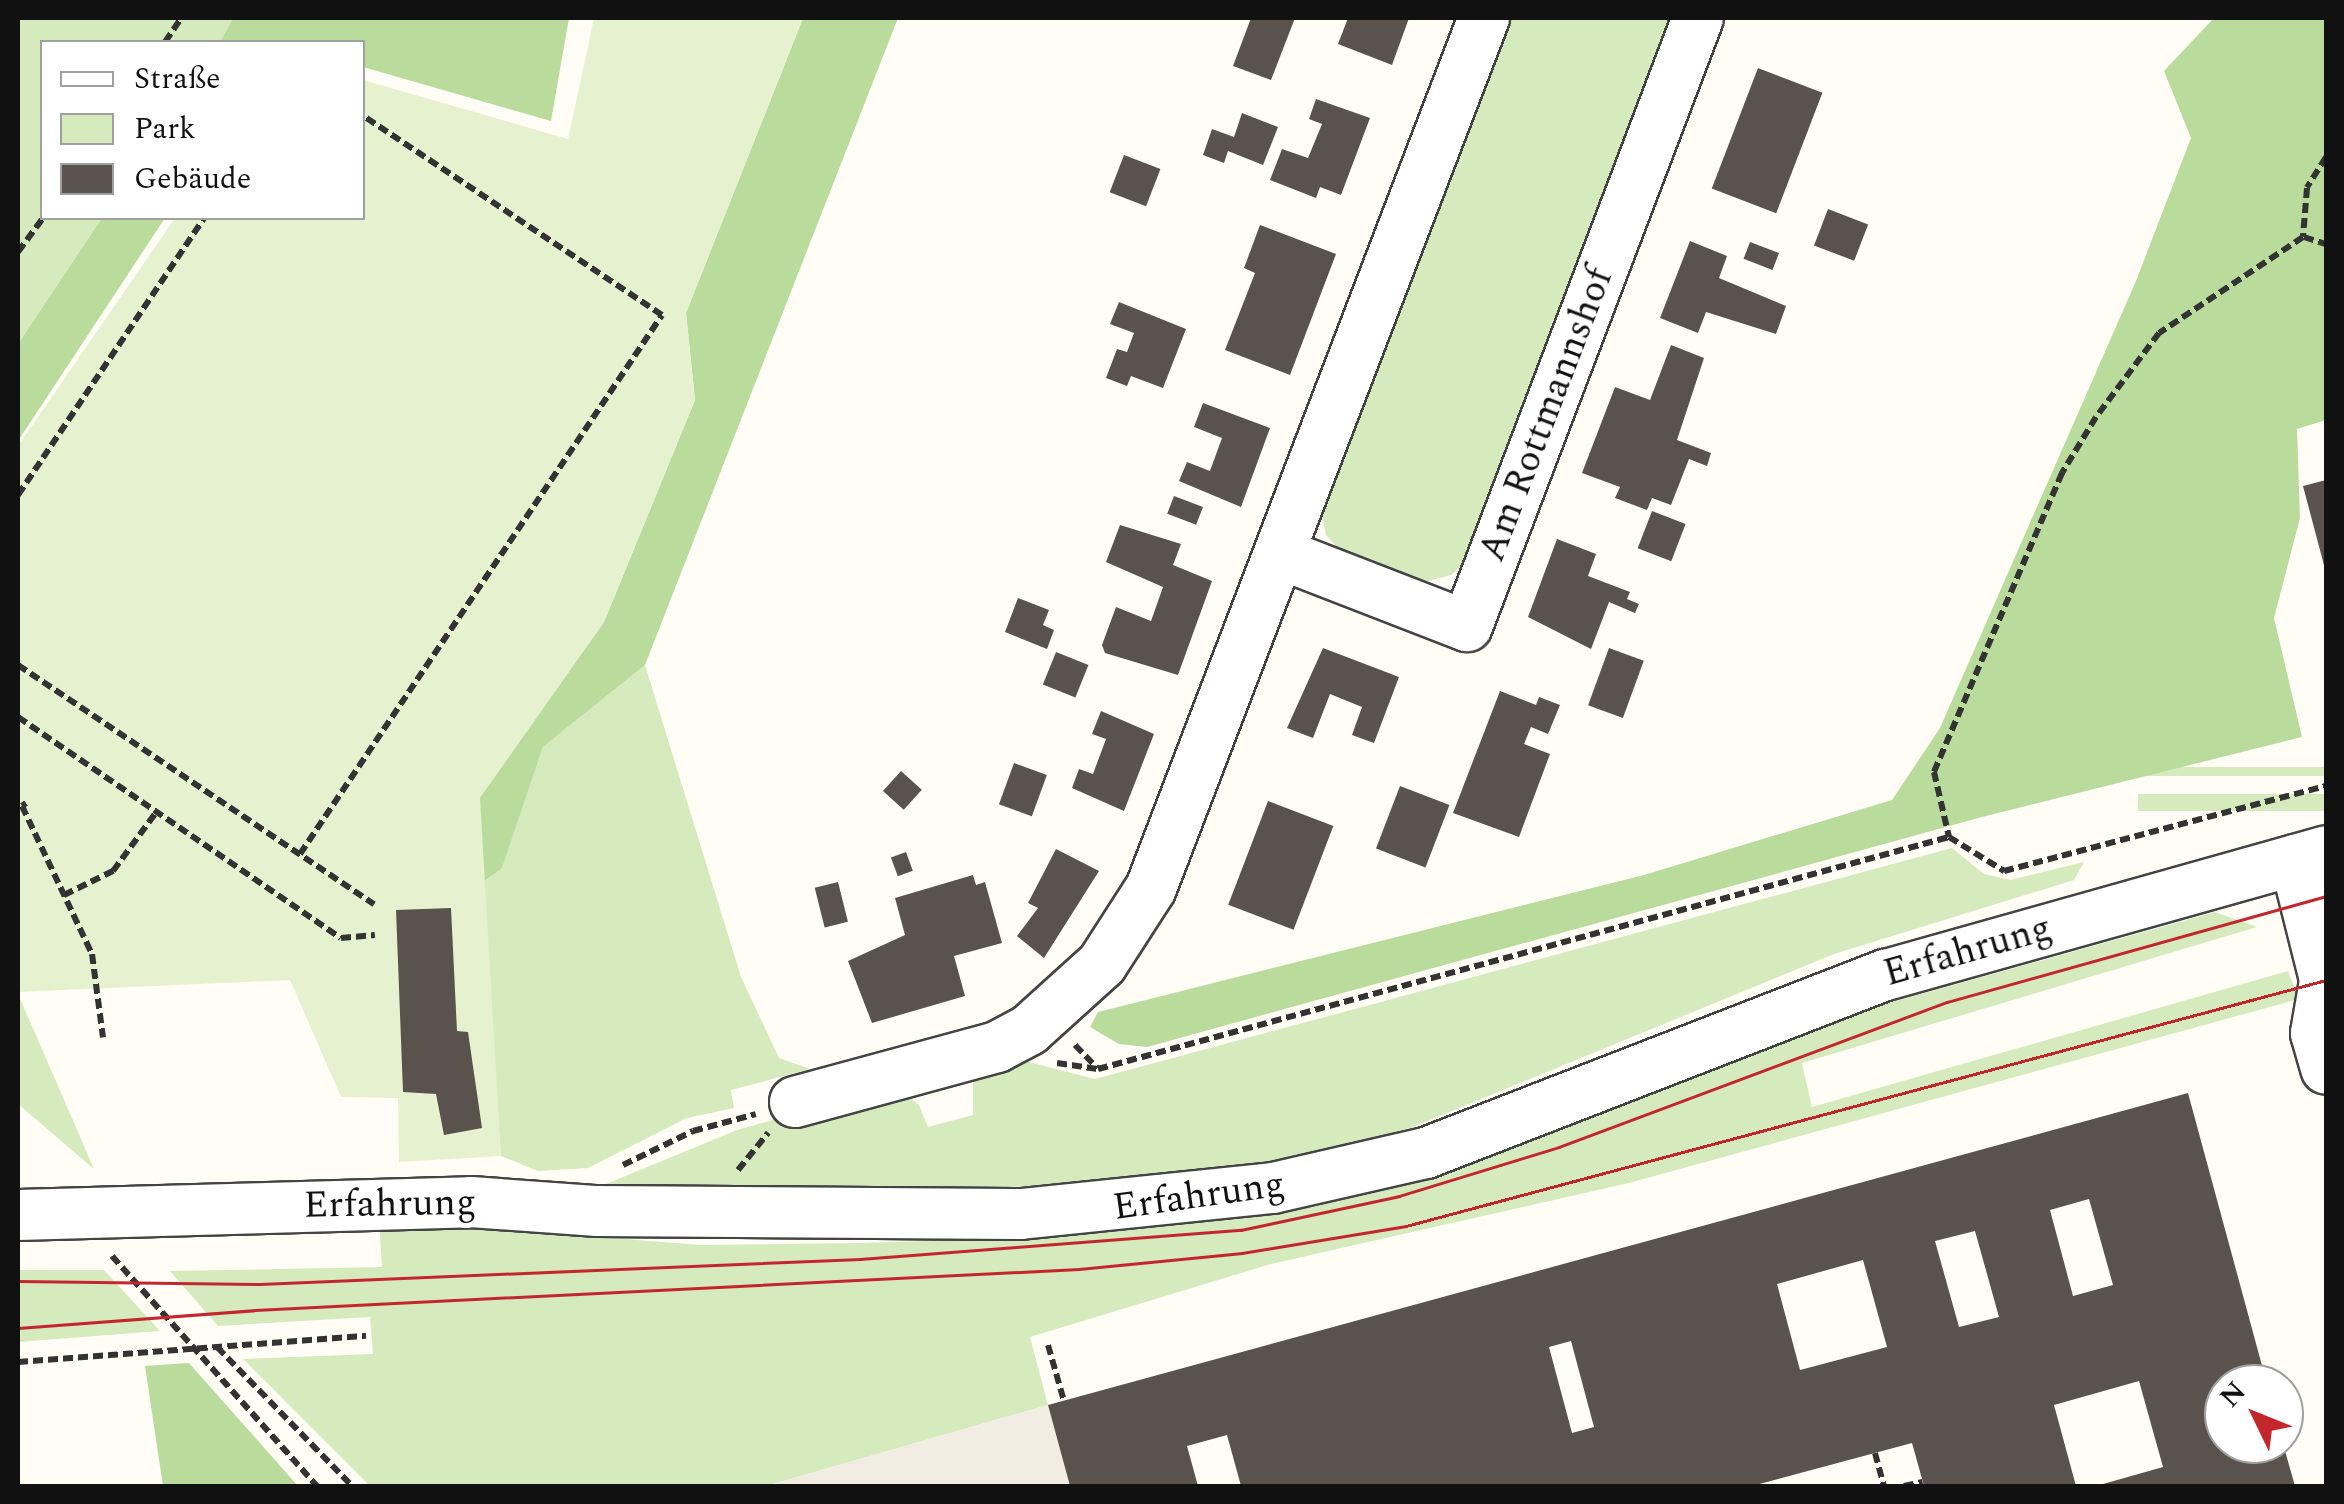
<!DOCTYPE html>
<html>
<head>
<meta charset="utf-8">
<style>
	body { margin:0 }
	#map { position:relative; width:2344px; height:1504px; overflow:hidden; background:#fffdf5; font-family:Spectral,serif }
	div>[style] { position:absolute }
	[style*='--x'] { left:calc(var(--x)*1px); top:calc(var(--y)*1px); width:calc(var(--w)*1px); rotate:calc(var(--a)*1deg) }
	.green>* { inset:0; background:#d5ebbd; transform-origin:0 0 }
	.forest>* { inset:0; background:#b9dc9c }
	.pitch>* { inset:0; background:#e6f2cf }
	.plaza>* { inset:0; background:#f1ede2 }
	.building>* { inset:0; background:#5a524d; transform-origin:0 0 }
	.path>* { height:6px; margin-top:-3px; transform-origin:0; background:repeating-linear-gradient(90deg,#333 0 10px,transparent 0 15px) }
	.roads { filter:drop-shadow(2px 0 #444) drop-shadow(-2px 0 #444) drop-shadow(0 2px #444) drop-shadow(0 -2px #444) }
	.minor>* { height:50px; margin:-25px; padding:0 25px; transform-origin:25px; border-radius:25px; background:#fff }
	.tram>* { height:2.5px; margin:-1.25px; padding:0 1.25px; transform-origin:1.25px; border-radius:1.25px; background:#c4262e }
	span { translate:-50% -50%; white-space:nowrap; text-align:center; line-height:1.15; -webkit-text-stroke:10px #fff; paint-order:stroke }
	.street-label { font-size:38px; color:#111 }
	.frame { position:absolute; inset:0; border:20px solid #111; pointer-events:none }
	.legend { position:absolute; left:40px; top:40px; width:325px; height:180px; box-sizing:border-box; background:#fff; border:2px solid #a0a0a0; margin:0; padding:12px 18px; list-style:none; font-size:30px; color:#111 }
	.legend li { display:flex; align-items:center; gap:20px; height:50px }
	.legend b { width:50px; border:2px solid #a0a0a0 }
	.north { position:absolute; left:2204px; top:1364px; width:100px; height:100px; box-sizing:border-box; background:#fff; border:2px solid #a0a0a0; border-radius:50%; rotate:313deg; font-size:28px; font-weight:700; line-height:40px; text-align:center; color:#111 }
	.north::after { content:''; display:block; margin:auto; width:35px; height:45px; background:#c4262e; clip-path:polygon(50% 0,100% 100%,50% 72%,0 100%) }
</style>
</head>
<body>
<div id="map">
	<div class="green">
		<div style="clip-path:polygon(18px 18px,233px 18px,220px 42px,42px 42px,42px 218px,102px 218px,18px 344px)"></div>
		<div style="clip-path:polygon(1503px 18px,1677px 18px,1471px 558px,1451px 575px,1418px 584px,1342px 553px,1326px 535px,1320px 508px)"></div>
		<div style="clip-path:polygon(645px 665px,741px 977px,779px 1058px,810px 1069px,731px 1090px,734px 1108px,687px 1118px,588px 1168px,538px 1171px,501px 1156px,481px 885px,502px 867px,543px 747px)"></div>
		<div style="left:2326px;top:767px;width:9px;height:179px;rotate:90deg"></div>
		<div style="left:2326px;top:794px;width:17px;height:188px;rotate:90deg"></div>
		<div style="clip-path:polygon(1952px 848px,1984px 874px,2011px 880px,2084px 862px,2074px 880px,1834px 954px,1413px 1127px,1296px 1158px,1153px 1180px,928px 1191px,594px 1189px,737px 1130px,878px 1091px,901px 1091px,919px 1105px,928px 1127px,973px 1115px,973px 1072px,1013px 1058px,1095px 1079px)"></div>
		<div style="clip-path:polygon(2215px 912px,2257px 927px,1802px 1063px,1812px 1107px,2288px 971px,2299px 999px,1629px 1183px,1271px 1264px,1030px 1337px,1048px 1405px,766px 1486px,370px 1486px,243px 1359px,373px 1354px,370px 1317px,218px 1326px,170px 1271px,382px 1267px,379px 1220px,701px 1245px,859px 1243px,1055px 1237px,1315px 1207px,1477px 1160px,1868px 1009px)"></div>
		<div style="clip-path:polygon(18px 994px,62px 1095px,94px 1169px,18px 1104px)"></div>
		<div style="clip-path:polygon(18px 1270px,104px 1270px,160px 1331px,18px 1342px)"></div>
	</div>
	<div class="forest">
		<div style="clip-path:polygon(233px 18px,569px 18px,551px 121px,363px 67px,362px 42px,220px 42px)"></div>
		<div style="clip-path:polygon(803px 18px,898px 18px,645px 665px,543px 747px,502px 868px,481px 884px,479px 798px,604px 622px,695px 400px,686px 313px)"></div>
		<div style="clip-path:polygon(2214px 18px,2326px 18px,2326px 420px,2297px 429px,2300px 518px,2274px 618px,2302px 737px,1982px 817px,1147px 1047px,1119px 1044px,1090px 1027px,1098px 1012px,1644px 875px,1892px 800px,1940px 728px,2136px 281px,2191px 138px,2164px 71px)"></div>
		<div style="clip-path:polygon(102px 218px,165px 218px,18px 441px,18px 344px)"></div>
		<div style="clip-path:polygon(189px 1363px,298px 1486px,163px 1486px,145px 1366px)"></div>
	</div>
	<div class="pitch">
		<div style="clip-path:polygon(594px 18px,803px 18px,686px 313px,695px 400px,604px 622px,480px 798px,501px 1156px,399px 1162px,398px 1098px,341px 1097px,290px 980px,18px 992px,18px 446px,175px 218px,362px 218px,363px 80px,568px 139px)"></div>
	</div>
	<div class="plaza">
		<div style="clip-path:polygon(1048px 1405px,1070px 1486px,766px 1486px)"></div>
	</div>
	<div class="building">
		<div style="clip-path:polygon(1251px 18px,1295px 18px,1271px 80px,1233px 66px)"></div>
		<div style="clip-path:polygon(1348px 18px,1409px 18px,1392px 65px,1338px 44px)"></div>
		<div style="left:1758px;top:68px;width:69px;height:129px;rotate:21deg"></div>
		<div style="clip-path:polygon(1316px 99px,1370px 118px,1341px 195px,1320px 187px,1316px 198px,1270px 180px,1282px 149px,1308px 158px,1322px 124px,1309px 119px)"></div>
		<div style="clip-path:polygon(1242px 113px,1278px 127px,1263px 165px,1228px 151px,1224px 163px,1203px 155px,1212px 129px,1234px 137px)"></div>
		<div style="left:1124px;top:155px;width:39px;height:40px;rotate:21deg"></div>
		<div style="left:1828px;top:209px;width:43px;height:39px;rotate:21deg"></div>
		<div style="clip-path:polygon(1260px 225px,1336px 254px,1290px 375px,1225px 350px,1255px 273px,1244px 268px)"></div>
		<div style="clip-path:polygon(1690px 241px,1727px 256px,1719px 278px,1786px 306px,1776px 334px,1706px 312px,1698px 333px,1660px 318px)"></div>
		<div style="left:1750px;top:242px;width:31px;height:18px;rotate:21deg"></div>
		<div style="clip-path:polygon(1119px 302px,1186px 329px,1163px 388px,1131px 376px,1127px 386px,1106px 378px,1117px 349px,1127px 352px,1134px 333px,1110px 324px)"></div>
		<div style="clip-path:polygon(1671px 345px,1704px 358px,1677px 440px,1711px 453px,1707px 466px,1689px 459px,1671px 505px,1652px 498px,1647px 510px,1615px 498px,1620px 487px,1582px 473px,1615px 387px,1650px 400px)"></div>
		<div style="clip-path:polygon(1203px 403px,1270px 428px,1241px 507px,1179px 481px,1187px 462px,1210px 471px,1222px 438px,1194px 427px)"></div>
		<div style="clip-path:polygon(2326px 480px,2326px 569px,2325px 569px,2303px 486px)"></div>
		<div style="left:1174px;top:496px;width:31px;height:19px;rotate:21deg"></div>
		<div style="left:1652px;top:511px;width:36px;height:40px;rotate:21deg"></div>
		<div style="clip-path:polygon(1120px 525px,1181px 544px,1173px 565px,1212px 581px,1178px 675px,1105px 653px,1102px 645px,1116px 607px,1151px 621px,1163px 587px,1106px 562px)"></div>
		<div style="clip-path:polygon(1557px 539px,1596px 554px,1588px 576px,1630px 592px,1627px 599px,1639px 604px,1635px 613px,1609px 602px,1591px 649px,1528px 617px)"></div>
		<div style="clip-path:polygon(1018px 598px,1049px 610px,1043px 625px,1054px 630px,1047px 649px,1005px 632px)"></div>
		<div style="clip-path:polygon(1323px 648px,1399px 677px,1374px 743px,1352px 735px,1362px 707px,1330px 694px,1313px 738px,1287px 728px)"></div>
		<div style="left:1609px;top:648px;width:37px;height:61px;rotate:20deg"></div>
		<div style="left:1056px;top:652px;width:35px;height:35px;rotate:22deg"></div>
		<div style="clip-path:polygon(1500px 691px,1536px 705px,1539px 697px,1560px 705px,1548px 734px,1531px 727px,1524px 744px,1550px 754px,1519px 837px,1453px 813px)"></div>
		<div style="clip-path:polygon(1101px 711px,1154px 734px,1124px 811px,1072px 788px,1079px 769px,1093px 774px,1106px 739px,1092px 734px)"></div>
		<div style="left:1014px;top:763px;width:35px;height:44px;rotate:20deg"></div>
		<div style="left:901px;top:771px;width:28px;height:27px;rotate:42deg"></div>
		<div style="left:1400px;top:786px;width:53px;height:67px;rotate:21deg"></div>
		<div style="left:1268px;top:801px;width:70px;height:111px;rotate:21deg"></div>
		<div style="clip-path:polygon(1056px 849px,1099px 871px,1044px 958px,1017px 936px,1038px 908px,1028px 903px)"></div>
		<div style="left:906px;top:852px;width:20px;height:16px;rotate:70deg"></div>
		<div style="clip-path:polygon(973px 875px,976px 885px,985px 882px,1002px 943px,954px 956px,965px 996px,872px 1023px,848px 961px,905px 935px,895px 898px)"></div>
		<div style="left:838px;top:882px;width:41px;height:24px;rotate:76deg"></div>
		<div style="clip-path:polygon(451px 908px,457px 1031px,468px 1032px,482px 1128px,444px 1135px,436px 1094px,403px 1092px,396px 910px)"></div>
		<div style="clip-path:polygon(evenodd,2188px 1093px,2267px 1384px,2224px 1384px,2224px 1444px,2283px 1444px,2295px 1486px,2096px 1486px,2163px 1467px,2139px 1381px,2054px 1405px,2076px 1486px,1924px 1486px,1912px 1443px,1752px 1486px,1241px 1486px,1227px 1435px,1187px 1446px,1198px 1486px,1070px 1486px,1048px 1405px,2188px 1093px,2089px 1199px,2113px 1285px,2073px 1296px,2050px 1210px,2089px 1199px,2188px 1093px,1975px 1231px,1999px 1317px,1959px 1327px,1935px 1241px,1975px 1231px,2188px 1093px,1863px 1260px,1887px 1347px,1800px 1370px,1777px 1284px,1863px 1260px,2188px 1093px,1571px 1341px,1594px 1427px,1572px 1433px,1549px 1347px,1571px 1341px)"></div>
	</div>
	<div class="path">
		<div style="--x:165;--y:42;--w:29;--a:-56"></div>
		<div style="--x:2326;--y:157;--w:36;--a:122"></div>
		<div style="--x:2307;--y:188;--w:49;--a:94.7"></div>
		<div style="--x:2303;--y:237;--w:173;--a:146.3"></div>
		<div style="--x:2159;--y:333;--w:105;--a:126.9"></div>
		<div style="--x:2096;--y:417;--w:66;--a:121.3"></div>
		<div style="--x:2062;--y:473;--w:325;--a:113.2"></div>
		<div style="--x:1934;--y:772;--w:67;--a:77"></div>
		<div style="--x:1949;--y:837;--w:65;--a:31.7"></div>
		<div style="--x:2004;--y:871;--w:333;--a:-14.8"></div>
		<div style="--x:2304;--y:237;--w:23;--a:18"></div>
		<div style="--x:18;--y:252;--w:42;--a:-53.7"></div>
		<div style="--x:18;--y:495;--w:334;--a:-56.1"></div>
		<div style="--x:18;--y:665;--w:429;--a:33.9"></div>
		<div style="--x:18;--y:717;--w:391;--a:34.4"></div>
		<div style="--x:341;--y:938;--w:34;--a:-5"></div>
		<div style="--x:26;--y:803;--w:5;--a:143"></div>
		<div style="--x:22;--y:806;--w:164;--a:64.7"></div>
		<div style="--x:92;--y:954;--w:84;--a:82.5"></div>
		<div style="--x:300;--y:854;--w:649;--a:-56.11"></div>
		<div style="--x:662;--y:315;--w:361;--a:-146.3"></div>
		<div style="--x:64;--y:895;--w:55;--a:-26.1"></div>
		<div style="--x:113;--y:871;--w:74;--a:-53.7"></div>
		<div style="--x:1075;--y:1045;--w:32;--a:46"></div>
		<div style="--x:1057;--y:1063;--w:41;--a:8.3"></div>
		<div style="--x:1098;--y:1069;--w:882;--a:-15.25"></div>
		<div style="--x:623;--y:1165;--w:78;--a:-25.9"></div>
		<div style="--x:693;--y:1131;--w:65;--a:-15.1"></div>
		<div style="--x:738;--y:1170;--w:48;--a:-51"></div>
		<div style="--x:112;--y:1256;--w:308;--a:48.3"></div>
		<div style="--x:1048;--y:1345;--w:58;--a:74.1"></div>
		<div style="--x:217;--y:1347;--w:194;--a:45.8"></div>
		<div style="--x:18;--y:1362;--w:349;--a:-4.3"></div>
		<div style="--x:1875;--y:1453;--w:34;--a:75"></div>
		<div style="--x:1904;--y:1486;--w:19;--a:-12"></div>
	</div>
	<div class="roads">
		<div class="minor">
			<div style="--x:1281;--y:554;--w:199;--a:21.2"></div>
			<div style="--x:1467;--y:626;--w:650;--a:-69.2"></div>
			<div style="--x:2295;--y:860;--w:127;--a:75.9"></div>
			<div style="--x:2325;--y:981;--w:53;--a:99.8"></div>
			<div style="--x:2316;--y:1033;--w:37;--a:74"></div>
			<div style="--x:795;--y:1102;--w:209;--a:-15.2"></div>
			<div style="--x:997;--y:1047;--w:36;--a:-28"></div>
			<div style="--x:1029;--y:1030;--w:98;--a:-42.1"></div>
			<div style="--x:1102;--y:964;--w:90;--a:-57.2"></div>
			<div style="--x:1151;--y:888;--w:932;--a:-69.06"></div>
			<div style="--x:18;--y:1215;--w:453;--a:-1.6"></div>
			<div style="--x:471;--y:1202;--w:127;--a:4.1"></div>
			<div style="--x:598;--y:1211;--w:423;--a:0.4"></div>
			<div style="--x:1021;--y:1214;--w:253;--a:-5.9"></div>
			<div style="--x:1273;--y:1188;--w:157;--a:-12.9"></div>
			<div style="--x:1426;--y:1153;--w:493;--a:-21.2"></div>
			<div style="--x:1886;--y:975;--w:457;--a:-15.7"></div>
		</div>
	</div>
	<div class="tram">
		<div style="--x:18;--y:1281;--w:242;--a:0.7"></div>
		<div style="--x:260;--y:1284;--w:601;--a:-2.39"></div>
		<div style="--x:860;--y:1259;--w:382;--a:-4.4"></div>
		<div style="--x:1241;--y:1230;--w:162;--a:-12.1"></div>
		<div style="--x:1399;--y:1196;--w:167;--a:-17"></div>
		<div style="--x:1559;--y:1147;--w:414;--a:-20.5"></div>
		<div style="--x:1947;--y:1002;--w:394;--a:-15.6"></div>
		<div style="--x:18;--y:1328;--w:238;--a:-4.3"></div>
		<div style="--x:255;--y:1310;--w:825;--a:-2.85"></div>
		<div style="--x:1079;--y:1269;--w:164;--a:-5.6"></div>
		<div style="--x:1242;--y:1253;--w:166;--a:-9.3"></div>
		<div style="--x:1406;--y:1226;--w:952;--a:-14.97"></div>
	</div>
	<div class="street-label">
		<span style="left:1547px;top:415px;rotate:-69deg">Am Rottmannshof</span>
		<span style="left:1968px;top:952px;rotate:-16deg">Erfahrung</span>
		<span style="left:1199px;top:1197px;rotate:-8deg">Erfahrung</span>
		<span style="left:390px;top:1205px;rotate:-1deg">Erfahrung</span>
	</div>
	<div class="frame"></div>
	<ul class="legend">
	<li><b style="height:12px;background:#fff"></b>Straße</li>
	<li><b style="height:28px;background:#d5ebbd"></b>Park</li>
	<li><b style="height:28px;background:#5a524d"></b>Gebäude</li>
	</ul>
	<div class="north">N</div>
</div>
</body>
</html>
